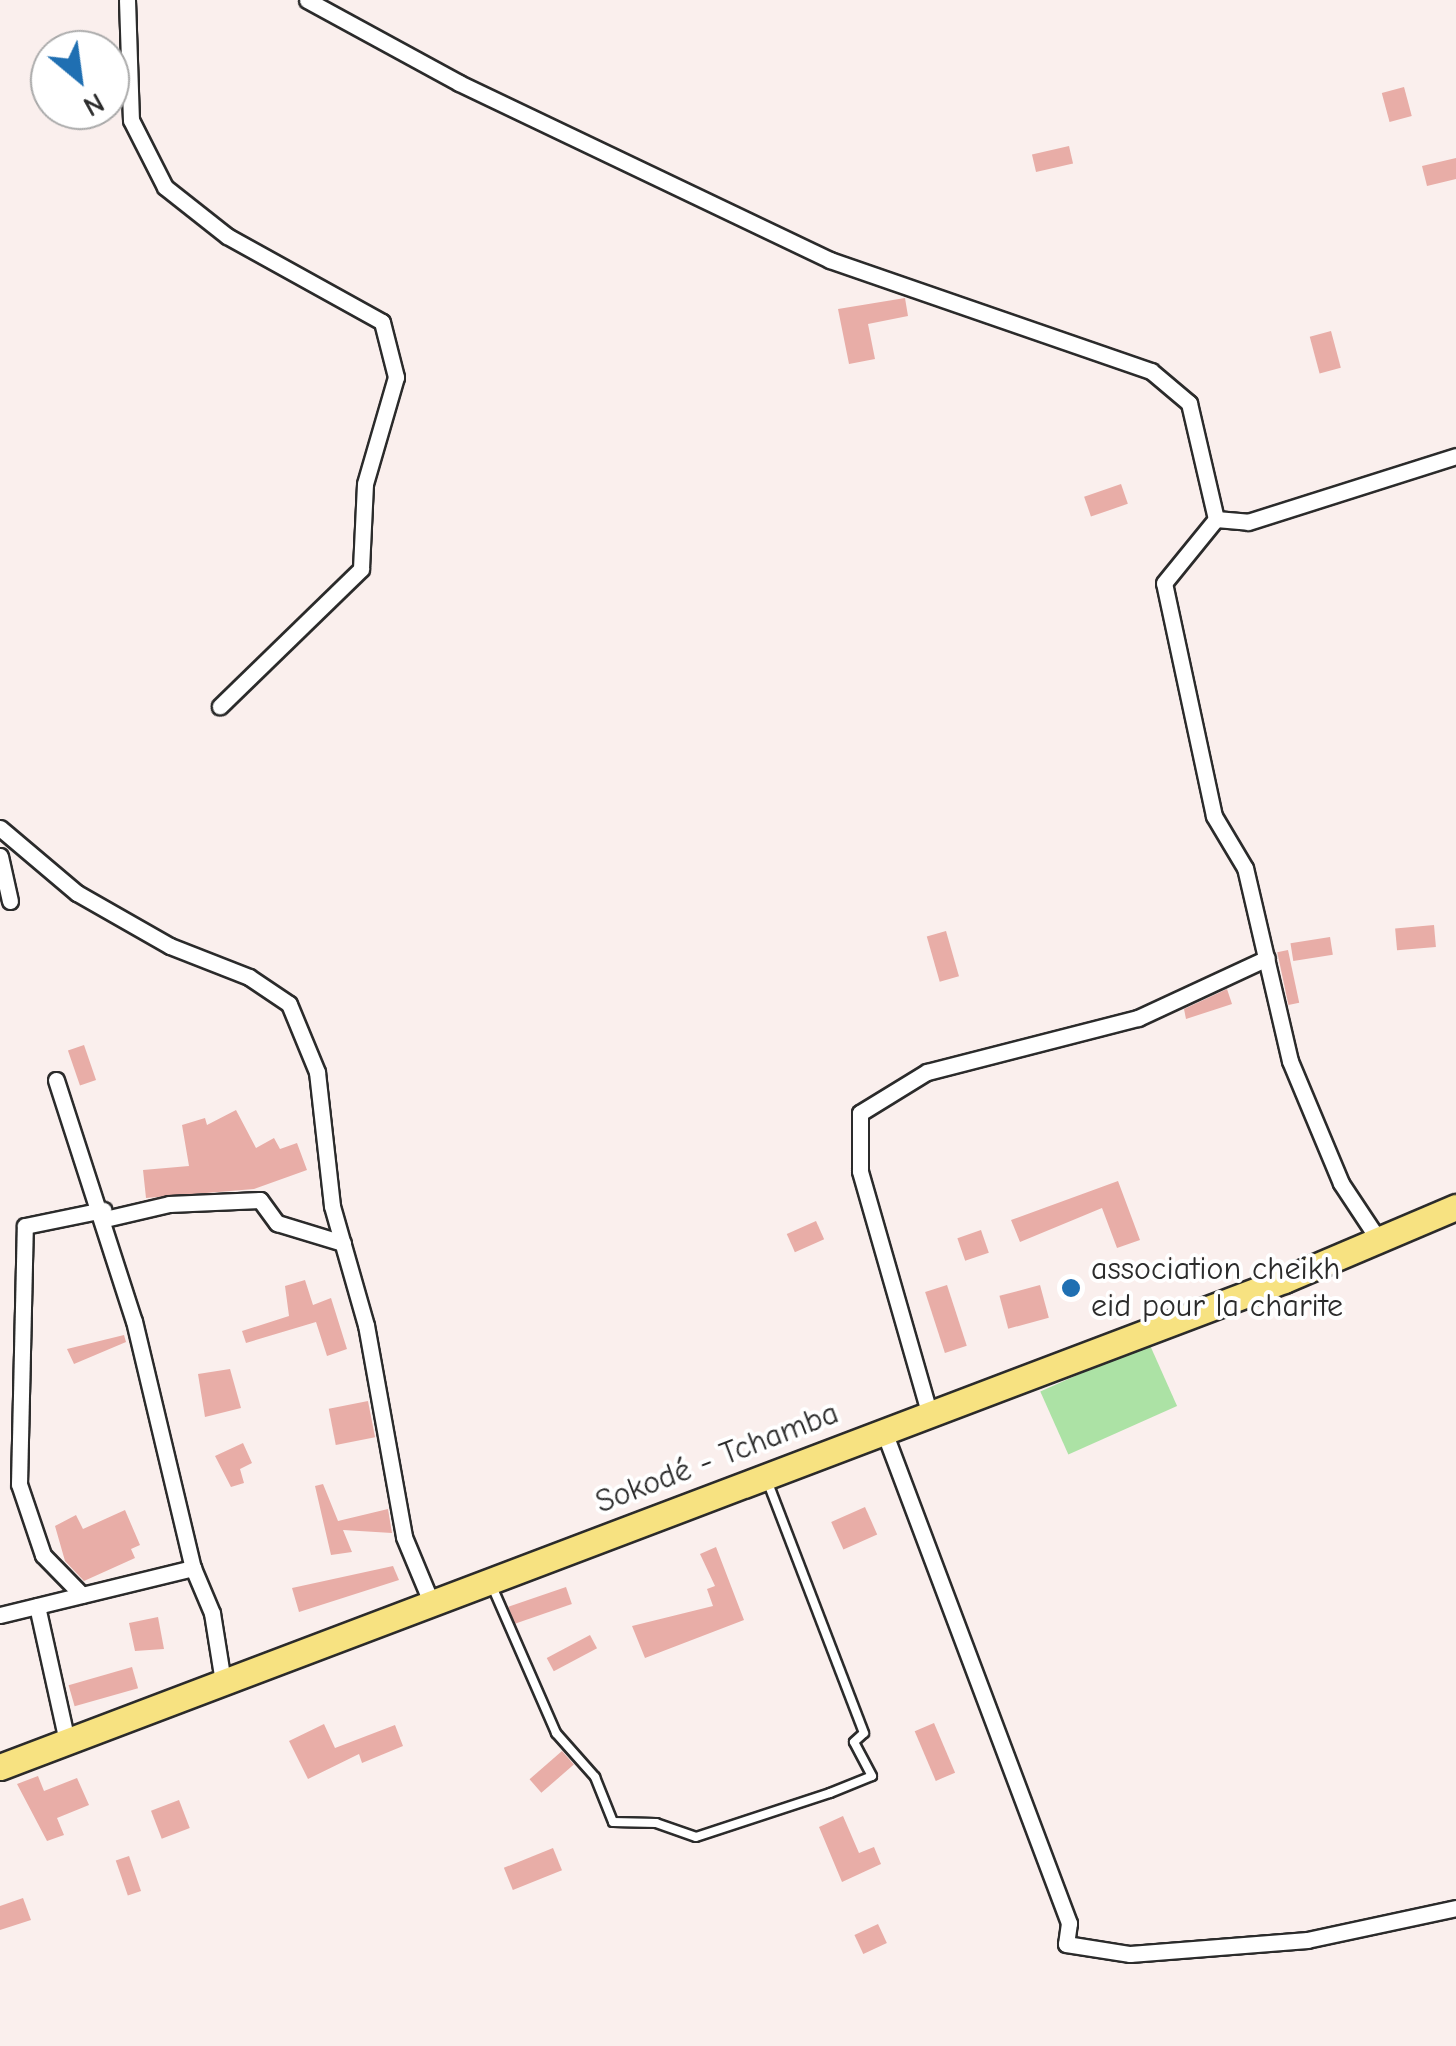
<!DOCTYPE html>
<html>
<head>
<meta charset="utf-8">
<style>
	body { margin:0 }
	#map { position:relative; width:1456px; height:2046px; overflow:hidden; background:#faefed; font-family:"Comic Neue",sans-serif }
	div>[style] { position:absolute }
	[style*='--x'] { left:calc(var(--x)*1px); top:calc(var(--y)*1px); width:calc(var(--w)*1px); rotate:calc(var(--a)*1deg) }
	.green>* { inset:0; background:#ace2a5; transform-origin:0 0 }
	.building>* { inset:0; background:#e8ada7; transform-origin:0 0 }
	.roads { filter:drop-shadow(2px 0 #2b2b2b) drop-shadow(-2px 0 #2b2b2b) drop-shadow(0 2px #2b2b2b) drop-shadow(0 -2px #2b2b2b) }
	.service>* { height:8px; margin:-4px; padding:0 4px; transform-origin:4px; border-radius:4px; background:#fff }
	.minor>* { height:15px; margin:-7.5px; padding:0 7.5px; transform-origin:7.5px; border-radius:7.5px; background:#fff }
	.primary>* { height:25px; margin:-12.5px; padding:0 12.5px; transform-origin:12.5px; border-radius:12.5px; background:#f7e281 }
	.dots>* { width:28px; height:28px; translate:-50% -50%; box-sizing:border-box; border:5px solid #fff; border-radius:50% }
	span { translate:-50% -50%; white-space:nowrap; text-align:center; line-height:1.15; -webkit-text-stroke:8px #fff; paint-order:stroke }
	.poi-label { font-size:32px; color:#2b2b2b }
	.left { translate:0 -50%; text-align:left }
	.street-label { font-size:32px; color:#2b2b2b }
	.north { position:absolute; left:30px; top:30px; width:100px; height:100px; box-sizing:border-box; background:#fff; border:2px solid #aaa; border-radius:50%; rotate:151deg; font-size:28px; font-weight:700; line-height:40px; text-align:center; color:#2b2b2b }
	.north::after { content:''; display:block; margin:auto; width:35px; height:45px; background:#1f6fb2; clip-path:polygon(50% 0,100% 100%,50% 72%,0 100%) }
</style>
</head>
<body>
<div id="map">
	<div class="green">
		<div style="left:1149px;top:1343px;width:69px;height:119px;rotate:66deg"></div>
	</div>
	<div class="building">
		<div style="left:1404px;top:87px;width:30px;height:23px;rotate:75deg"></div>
		<div style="left:1069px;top:146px;width:18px;height:38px;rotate:77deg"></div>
		<div style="clip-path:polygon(1456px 158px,1456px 179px,1427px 186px,1422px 166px)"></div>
		<div style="clip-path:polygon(905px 298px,908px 316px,868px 324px,875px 359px,849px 364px,838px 309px)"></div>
		<div style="left:1331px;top:331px;width:38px;height:22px;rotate:75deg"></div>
		<div style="left:1121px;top:484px;width:21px;height:39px;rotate:71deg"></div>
		<div style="left:1434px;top:925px;width:22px;height:39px;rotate:85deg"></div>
		<div style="left:946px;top:931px;width:47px;height:20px;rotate:74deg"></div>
		<div style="left:1330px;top:937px;width:18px;height:40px;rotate:81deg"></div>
		<div style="left:1288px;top:950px;width:54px;height:11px;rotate:78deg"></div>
		<div style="clip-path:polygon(1227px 989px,1232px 1004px,1186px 1019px,1184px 1009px)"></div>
		<div style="left:84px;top:1045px;width:37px;height:17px;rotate:71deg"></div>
		<div style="clip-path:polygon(236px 1110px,256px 1148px,274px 1138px,280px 1149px,297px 1143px,307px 1170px,254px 1189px,146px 1198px,143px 1170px,189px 1166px,182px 1125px,205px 1118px,207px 1125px)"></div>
		<div style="clip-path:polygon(1118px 1181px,1140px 1240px,1117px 1248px,1102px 1208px,1020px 1242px,1011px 1220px)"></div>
		<div style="left:816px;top:1221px;width:20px;height:32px;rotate:66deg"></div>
		<div style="left:981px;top:1230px;width:24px;height:25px;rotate:71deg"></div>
		<div style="clip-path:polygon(305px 1280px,313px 1305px,331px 1298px,347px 1349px,327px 1356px,316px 1322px,246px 1343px,242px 1331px,289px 1316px,285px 1286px)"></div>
		<div style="left:947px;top:1285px;width:64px;height:23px;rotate:72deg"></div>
		<div style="left:1040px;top:1285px;width:34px;height:42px;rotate:75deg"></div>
		<div style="clip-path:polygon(124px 1335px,126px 1342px,74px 1364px,67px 1349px)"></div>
		<div style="clip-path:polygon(230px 1369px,241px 1408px,205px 1417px,198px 1374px)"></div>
		<div style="left:368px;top:1401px;width:37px;height:40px;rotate:79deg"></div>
		<div style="clip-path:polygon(243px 1443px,252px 1463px,240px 1469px,244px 1483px,231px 1487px,215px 1456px)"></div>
		<div style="clip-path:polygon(323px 1484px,338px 1521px,388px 1509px,392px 1533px,343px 1530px,352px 1552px,331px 1555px,315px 1486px)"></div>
		<div style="left:865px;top:1507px;width:30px;height:37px;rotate:66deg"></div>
		<div style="clip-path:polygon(125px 1510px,140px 1545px,131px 1549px,135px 1558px,84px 1581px,65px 1561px,55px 1526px,76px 1515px,83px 1529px)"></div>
		<div style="clip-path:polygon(716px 1547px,744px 1620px,645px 1658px,632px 1626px,713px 1606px,707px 1589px,715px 1586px,700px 1554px)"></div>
		<div style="clip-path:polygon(393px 1566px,399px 1580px,299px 1612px,292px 1588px)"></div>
		<div style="left:566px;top:1587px;width:18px;height:61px;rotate:71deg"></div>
		<div style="clip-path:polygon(158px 1617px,164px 1649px,135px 1651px,129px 1623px)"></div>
		<div style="left:590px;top:1635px;width:15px;height:49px;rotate:62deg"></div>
		<div style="left:132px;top:1667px;width:22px;height:66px;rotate:74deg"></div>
		<div style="left:934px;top:1723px;width:54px;height:21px;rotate:67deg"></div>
		<div style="clip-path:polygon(324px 1724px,335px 1748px,395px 1725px,403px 1746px,362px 1763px,359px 1754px,308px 1779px,289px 1741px)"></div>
		<div style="left:562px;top:1751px;width:18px;height:43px;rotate:49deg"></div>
		<div style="clip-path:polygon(38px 1776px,44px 1791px,77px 1778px,89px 1805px,57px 1818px,64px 1835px,47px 1841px,17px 1784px)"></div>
		<div style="left:179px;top:1800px;width:30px;height:30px;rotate:69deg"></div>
		<div style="clip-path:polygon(843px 1816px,859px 1853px,874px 1847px,881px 1864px,842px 1882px,819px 1827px)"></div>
		<div style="left:553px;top:1848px;width:24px;height:53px;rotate:68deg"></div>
		<div style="left:129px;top:1856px;width:37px;height:14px;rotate:71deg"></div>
		<div style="clip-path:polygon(23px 1898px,31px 1920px,0 1930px,0 1906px)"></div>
		<div style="left:878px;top:1924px;width:21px;height:26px;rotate:65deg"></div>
	</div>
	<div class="roads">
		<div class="service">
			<div style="--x:491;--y:1584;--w:163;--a:66.4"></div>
			<div style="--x:556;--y:1733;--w:59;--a:48.4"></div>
			<div style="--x:595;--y:1777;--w:48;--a:68.2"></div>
			<div style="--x:613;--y:1822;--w:43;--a:1.3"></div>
			<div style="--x:656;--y:1823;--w:42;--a:19.3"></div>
			<div style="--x:696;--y:1837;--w:141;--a:-18.2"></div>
			<div style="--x:830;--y:1793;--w:45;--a:-22"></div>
			<div style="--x:872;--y:1776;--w:38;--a:-118"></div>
			<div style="--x:854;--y:1742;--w:13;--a:-42"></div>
			<div style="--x:864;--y:1733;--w:271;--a:-111"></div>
		</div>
		<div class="minor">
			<div style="--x:127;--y:0;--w:120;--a:88.1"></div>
			<div style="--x:131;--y:120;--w:75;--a:63.1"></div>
			<div style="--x:165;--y:187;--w:79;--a:38.3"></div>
			<div style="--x:227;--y:236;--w:177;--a:29"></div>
			<div style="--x:382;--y:322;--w:57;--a:75.7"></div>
			<div style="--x:396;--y:377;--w:111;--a:106.2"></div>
			<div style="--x:365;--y:484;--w:85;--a:92.7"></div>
			<div style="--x:361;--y:569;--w:197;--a:135.8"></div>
			<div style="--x:307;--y:0;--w:173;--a:28.6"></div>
			<div style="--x:459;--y:83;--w:411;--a:25.5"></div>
			<div style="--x:830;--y:260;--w:340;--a:19.1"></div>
			<div style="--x:1151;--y:371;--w:50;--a:40.1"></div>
			<div style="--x:1189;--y:403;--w:119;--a:76.9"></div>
			<div style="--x:0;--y:828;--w:101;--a:40.2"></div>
			<div style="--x:77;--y:893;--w:107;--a:29.7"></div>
			<div style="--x:170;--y:946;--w:85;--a:21.4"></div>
			<div style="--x:249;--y:977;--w:48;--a:34"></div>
			<div style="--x:289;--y:1004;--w:74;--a:67.6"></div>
			<div style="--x:317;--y:1072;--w:135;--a:83.6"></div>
			<div style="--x:332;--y:1206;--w:124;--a:74.1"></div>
			<div style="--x:366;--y:1325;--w:215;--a:79.8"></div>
			<div style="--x:404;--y:1537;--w:70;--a:67.4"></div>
			<div style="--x:0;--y:856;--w:46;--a:77.5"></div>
			<div style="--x:56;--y:1080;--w:253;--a:72.1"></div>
			<div style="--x:134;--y:1321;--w:254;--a:76.6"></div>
			<div style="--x:193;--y:1568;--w:49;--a:67.1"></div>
			<div style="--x:212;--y:1613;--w:70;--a:80.9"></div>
			<div style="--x:105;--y:1219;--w:66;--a:-13.2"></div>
			<div style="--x:169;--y:1204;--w:91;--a:-2.5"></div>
			<div style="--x:260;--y:1200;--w:29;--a:54"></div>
			<div style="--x:277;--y:1223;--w:69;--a:16.9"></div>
			<div style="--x:1380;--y:1242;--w:71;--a:-123.5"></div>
			<div style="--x:1341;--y:1183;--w:132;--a:-112.7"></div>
			<div style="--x:1290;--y:1061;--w:198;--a:-103.1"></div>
			<div style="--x:1245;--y:868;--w:61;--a:-120.8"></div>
			<div style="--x:1214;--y:816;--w:238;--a:-102.1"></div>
			<div style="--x:1164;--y:583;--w:82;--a:-50.9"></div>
			<div style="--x:1216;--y:519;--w:32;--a:5"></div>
			<div style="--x:1248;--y:522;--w:218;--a:-17.6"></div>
			<div style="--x:929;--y:1412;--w:251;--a:-106"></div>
			<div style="--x:860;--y:1171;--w:58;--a:-90"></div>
			<div style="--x:860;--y:1113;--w:79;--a:-31.5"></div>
			<div style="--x:927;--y:1072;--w:218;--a:-14.4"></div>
			<div style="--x:1138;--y:1018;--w:142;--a:-24.9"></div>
			<div style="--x:883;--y:1429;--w:528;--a:69.37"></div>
			<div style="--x:1069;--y:1923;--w:21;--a:98"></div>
			<div style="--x:1066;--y:1944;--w:65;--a:8.9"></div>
			<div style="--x:1130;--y:1954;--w:178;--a:-4.5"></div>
			<div style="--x:1307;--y:1940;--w:152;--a:-12.1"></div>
			<div style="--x:82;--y:1595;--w:56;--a:-134.3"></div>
			<div style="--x:43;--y:1555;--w:75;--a:-108.7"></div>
			<div style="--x:19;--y:1484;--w:258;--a:-88.7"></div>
			<div style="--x:25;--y:1226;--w:80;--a:-11.6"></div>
			<div style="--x:37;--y:1606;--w:138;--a:77.5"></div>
			<div style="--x:0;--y:1615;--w:199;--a:-13.7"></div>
		</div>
		<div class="primary">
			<div style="--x:0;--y:1767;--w:1373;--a:-20.77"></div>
			<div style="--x:1284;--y:1280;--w:187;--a:-23"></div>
		</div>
	</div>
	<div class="dots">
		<div style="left:1071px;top:1288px;background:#1f6fb2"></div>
	</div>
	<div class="poi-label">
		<span class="left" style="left:1091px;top:1288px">association cheikh<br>eid pour la charite</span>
	</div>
	<div class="street-label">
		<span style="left:717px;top:1458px;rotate:-21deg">Sokodé - Tchamba</span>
	</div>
	<div class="north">N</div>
</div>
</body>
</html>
